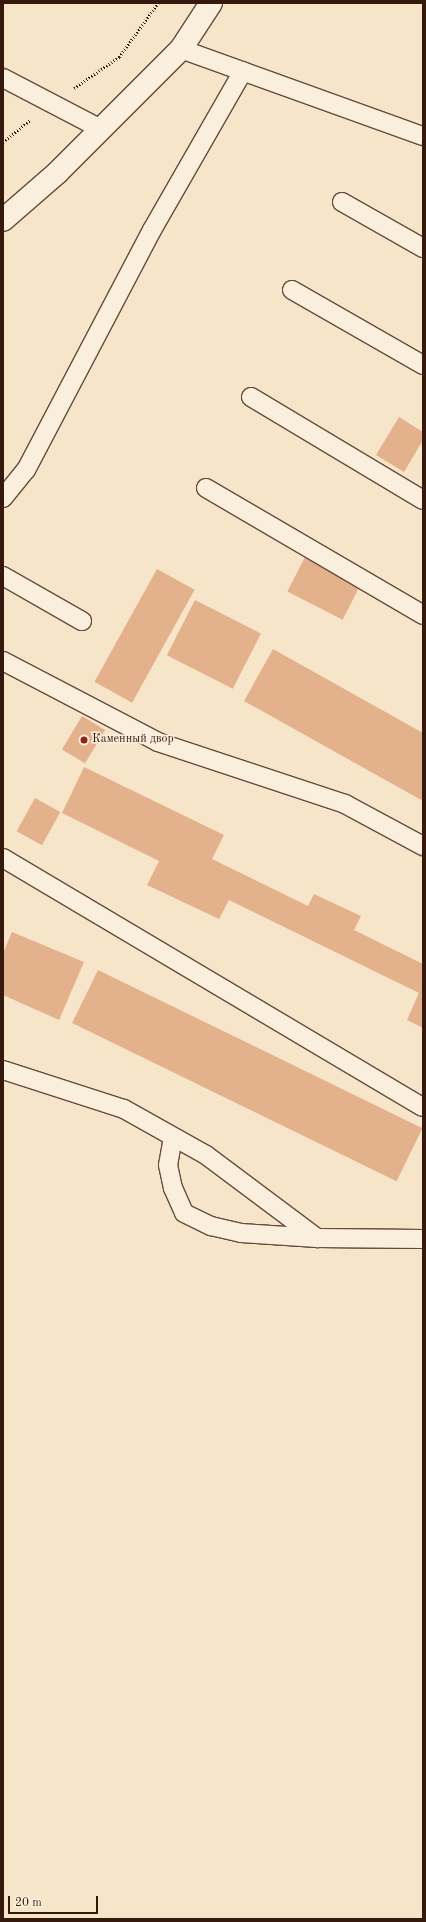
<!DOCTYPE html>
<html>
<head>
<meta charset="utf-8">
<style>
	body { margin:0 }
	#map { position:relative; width:426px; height:1922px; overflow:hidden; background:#f7e5ca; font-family:"Old Standard TT",serif }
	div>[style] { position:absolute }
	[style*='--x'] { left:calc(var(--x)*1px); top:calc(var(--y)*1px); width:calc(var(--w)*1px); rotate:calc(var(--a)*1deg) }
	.building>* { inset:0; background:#e4b18d; transform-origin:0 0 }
	.path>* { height:2.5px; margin-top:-1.25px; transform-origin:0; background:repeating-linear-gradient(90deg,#35190c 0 1px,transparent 0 3px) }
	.roads { filter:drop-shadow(1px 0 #664c3c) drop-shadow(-1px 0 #664c3c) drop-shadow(0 1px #664c3c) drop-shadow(0 -1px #664c3c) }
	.lane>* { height:18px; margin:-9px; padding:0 9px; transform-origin:9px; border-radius:9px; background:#faeedd }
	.secondary>* { height:22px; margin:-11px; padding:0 11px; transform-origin:11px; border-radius:11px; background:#faeedd }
	.dots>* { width:11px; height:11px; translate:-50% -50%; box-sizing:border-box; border:2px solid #faeedd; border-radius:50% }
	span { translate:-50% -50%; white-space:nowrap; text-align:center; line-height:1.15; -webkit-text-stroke:3px #faeedd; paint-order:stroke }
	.poi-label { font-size:12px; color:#35190c }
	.left { translate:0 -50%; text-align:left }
	.frame { position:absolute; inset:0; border:4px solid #35190c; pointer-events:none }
	.scale { position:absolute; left:8px; top:1896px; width:90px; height:18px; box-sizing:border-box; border:2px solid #35190c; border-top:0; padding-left:5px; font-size:12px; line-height:14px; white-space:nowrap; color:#35190c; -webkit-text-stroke:3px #faeedd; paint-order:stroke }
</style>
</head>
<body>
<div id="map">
	<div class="building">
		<div style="clip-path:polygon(399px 417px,423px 432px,423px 440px,404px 472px,376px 455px)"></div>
		<div style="left:306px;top:555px;width:62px;height:41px;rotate:27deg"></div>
		<div style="left:157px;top:569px;width:43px;height:129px;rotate:29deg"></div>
		<div style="left:195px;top:600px;width:74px;height:62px;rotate:27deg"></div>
		<div style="clip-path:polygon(273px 649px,423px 733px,423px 801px,244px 701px)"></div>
		<div style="left:82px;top:716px;width:27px;height:39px;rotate:31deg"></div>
		<div style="clip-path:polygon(84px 767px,224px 835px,212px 859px,308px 906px,314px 894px,361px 916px,354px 930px,423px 964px,423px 1028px,407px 1020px,419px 993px,229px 900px,219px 919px,147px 885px,159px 861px,62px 813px)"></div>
		<div style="left:35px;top:798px;width:29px;height:38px;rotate:29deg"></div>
		<div style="clip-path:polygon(12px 932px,84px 962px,59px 1020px,3px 995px,3px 953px)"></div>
		<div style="left:98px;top:970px;width:361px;height:59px;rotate:26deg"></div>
	</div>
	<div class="path">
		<div style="--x:74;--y:88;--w:55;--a:-34.6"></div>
		<div style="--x:119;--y:57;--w:67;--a:-54.2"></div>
		<div style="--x:3;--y:142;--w:35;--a:-39"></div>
	</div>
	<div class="roads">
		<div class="lane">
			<div style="--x:181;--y:49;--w:257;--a:19.8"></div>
			<div style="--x:3;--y:78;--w:110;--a:27.5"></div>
			<div style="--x:342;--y:202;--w:93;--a:29.6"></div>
			<div style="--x:292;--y:290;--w:151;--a:29.8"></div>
			<div style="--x:251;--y:397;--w:200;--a:30.9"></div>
			<div style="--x:206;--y:488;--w:251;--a:30.3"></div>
			<div style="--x:3;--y:498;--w:36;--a:-51"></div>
			<div style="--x:26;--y:470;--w:271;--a:-62.3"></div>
			<div style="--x:152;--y:230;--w:183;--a:-60.2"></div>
			<div style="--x:3;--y:576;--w:91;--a:29.7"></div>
			<div style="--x:3;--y:661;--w:175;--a:27.6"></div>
			<div style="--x:158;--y:742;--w:197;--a:18.3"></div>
			<div style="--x:345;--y:804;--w:89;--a:28.3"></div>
			<div style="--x:3;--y:858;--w:487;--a:30.7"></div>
			<div style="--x:3;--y:1070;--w:127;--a:17.9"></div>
			<div style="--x:124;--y:1109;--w:94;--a:29.3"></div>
			<div style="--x:206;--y:1155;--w:139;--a:36.8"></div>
			<div style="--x:317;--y:1238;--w:106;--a:0.5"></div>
			<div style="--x:173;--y:1137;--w:28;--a:100"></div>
			<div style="--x:168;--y:1165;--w:24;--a:78"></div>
			<div style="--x:173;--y:1188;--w:27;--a:66"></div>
			<div style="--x:184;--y:1213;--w:30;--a:26"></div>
			<div style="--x:211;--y:1226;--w:31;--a:13"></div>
			<div style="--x:241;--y:1233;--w:76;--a:3.8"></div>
		</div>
		<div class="secondary">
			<div style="--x:3;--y:220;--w:72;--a:-41"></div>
			<div style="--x:57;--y:173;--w:175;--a:-45"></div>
			<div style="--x:181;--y:49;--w:55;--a:-56.9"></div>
		</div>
	</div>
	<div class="dots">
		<div style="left:84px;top:740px;background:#8f2418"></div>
	</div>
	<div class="poi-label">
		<span class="left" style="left:92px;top:740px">Каменный двор</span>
	</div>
	<div class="frame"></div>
	<div class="scale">20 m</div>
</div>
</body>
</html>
